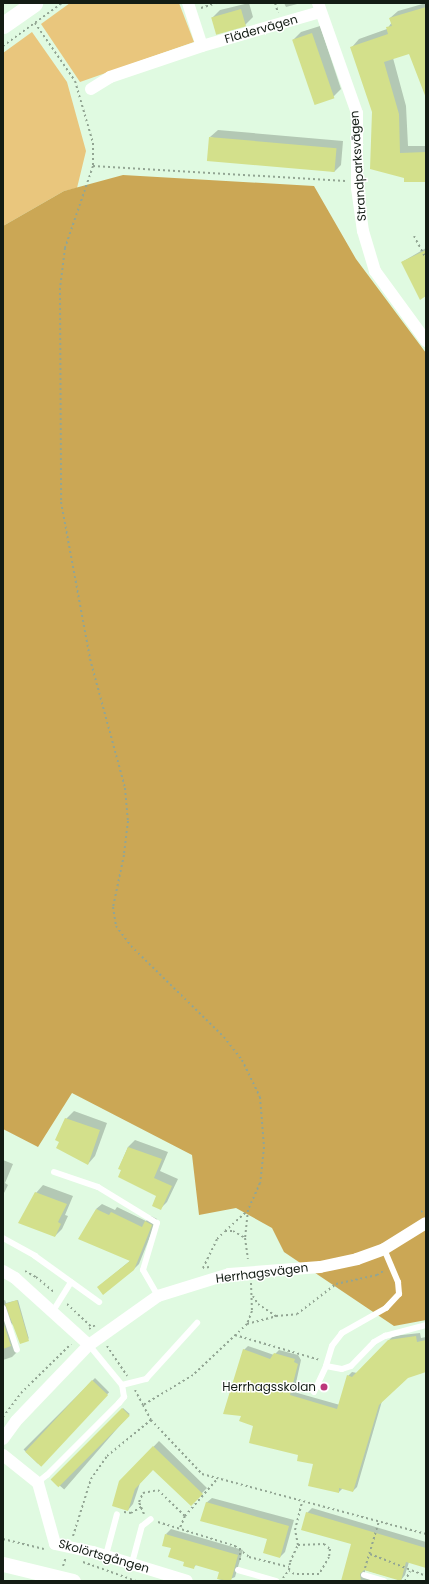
<!DOCTYPE html>
<html>
<head>
<meta charset="utf-8">
<style>
	body { margin:0 }
	#map { position:relative; width:429px; height:1584px; overflow:hidden; background:#e0fae1; font-family:Poppins,sans-serif }
	div>[style] { position:absolute }
	[style*='--x'] { left:calc(var(--x)*1px); top:calc(var(--y)*1px); width:calc(var(--w)*1px); rotate:calc(var(--a)*1deg) }
	.green>* { inset:0; background:#e9c67d }
	.forest>* { inset:0; background:#cba755 }
	.shadow>* { inset:0; background:#0003; transform-origin:0 0 }
	.building>* { inset:0; background:#d3e08b; transform-origin:0 0 }
	.path>* { height:2px; margin-top:-1px; transform-origin:0; background:repeating-linear-gradient(90deg,#92a593 0 2px,transparent 0 5px) }
	.service>* { height:6px; margin:-3px; padding:0 3px; transform-origin:3px; border-radius:3px; background:#fff }
	.minor>* { height:12px; margin:-6px; padding:0 6px; transform-origin:6px; border-radius:6px; background:#fff }
	.tertiary>* { height:15px; margin:-7.5px; padding:0 7.5px; transform-origin:7.5px; border-radius:7.5px; background:#fff }
	.secondary>* { height:17px; margin:-8.5px; padding:0 8.5px; transform-origin:8.5px; border-radius:8.5px; background:#fff }
	.dots>* { width:11px; height:11px; translate:-50% -50%; box-sizing:border-box; border:2px solid #fff; border-radius:50% }
	span { translate:-50% -50%; white-space:nowrap; text-align:center; line-height:1.15; -webkit-text-stroke:3px #fff; paint-order:stroke }
	.street-label { font-size:12px; color:#131c14 }
	.poi-label { font-size:12px; color:#131c14 }
	.right { translate:-100% -50%; text-align:right }
	.frame { position:absolute; inset:0; border:4px solid #131c14; pointer-events:none }
</style>
</head>
<body>
<div id="map">
	<div class="green">
		<div style="clip-path:polygon(70px 3px,179px 3px,194px 42px,80px 82px,41px 24px)"></div>
		<div style="clip-path:polygon(32px 32px,67px 82px,86px 151px,77px 188px,64px 191px,3px 226px,3px 53px)"></div>
	</div>
	<div class="forest">
		<div style="clip-path:polygon(123px 175px,314px 186px,356px 259px,426px 353px,426px 1320px,394px 1326px,284px 1252px,272px 1228px,236px 1208px,199px 1215px,192px 1155px,72px 1093px,38px 1147px,3px 1129px,3px 226px,64px 191px)"></div>
	</div>
	<div class="shadow">
		<div style="clip-path:polygon(249px 3px,253px 17px,245px 25px,212px 18px,220px 10px)"></div>
		<div style="clip-path:polygon(284px 3px,301px 3px,286px 7px)"></div>
		<div style="clip-path:polygon(426px 3px,426px 96px,410px 53px,393px 58px,406px 106px,408px 146px,426px 146px,426px 181px,405px 177px,373px 112px,352px 47px,359px 39px,387px 29px,392px 22px,390px 18px,398px 11px)"></div>
		<div style="clip-path:polygon(320px 26px,341px 89px,333px 97px,293px 40px,301px 32px)"></div>
		<div style="clip-path:polygon(218px 130px,343px 141px,341px 165px,334px 172px,210px 137px)"></div>
		<div style="clip-path:polygon(426px 248px,426px 295px,402px 262px)"></div>
		<div style="clip-path:polygon(74px 1111px,107px 1123px,95px 1156px,88px 1164px,60px 1141px,66px 1119px)"></div>
		<div style="clip-path:polygon(135px 1140px,168px 1152px,160px 1171px,178px 1179px,167px 1202px,161px 1208px,158px 1196px,119px 1168px,128px 1147px)"></div>
		<div style="clip-path:polygon(3px 1160px,13px 1164px,5px 1183px,8px 1185px,3px 1195px)"></div>
		<div style="clip-path:polygon(43px 1185px,73px 1196px,65px 1215px,68px 1216px,62px 1229px,55px 1236px,36px 1193px)"></div>
		<div style="clip-path:polygon(102px 1204px,115px 1210px,117px 1207px,146px 1221px,151px 1216px,157px 1219px,139px 1264px,133px 1270px,98px 1287px,131px 1260px,96px 1209px)"></div>
		<div style="clip-path:polygon(5px 1300px,6px 1303px,18px 1300px,29px 1339px,11px 1323px,18px 1351px,12px 1357px,3px 1360px,3px 1301px)"></div>
		<div style="clip-path:polygon(420px 1333px,421px 1338px,426px 1337px,426px 1371px,408px 1377px,382px 1401px,357px 1487px,353px 1491px,343px 1488px,339px 1492px,314px 1463px,254px 1426px,243px 1415px,244px 1350px,248px 1346px,274px 1355px,279px 1350px,298px 1355px,301px 1360px,294px 1392px,340px 1405px,348px 1376px,352px 1372px,357px 1373px,393px 1336px)"></div>
		<div style="left:95px;top:1378px;width:20px;height:101px;rotate:45deg"></div>
		<div style="left:123px;top:1408px;width:9px;height:100px;rotate:41deg"></div>
		<div style="clip-path:polygon(159px 1441px,207px 1488px,191px 1504px,154px 1468px,140px 1483px,133px 1504px,128px 1510px,120px 1482px)"></div>
		<div style="clip-path:polygon(212px 1498px,294px 1520px,285px 1552px,280px 1557px,268px 1539px,206px 1503px)"></div>
		<div style="clip-path:polygon(312px 1508px,426px 1542px,426px 1567px,409px 1562px,405px 1575px,401px 1580px,365px 1570px,365px 1574px,381px 1581px,342px 1581px,352px 1543px,307px 1513px)"></div>
		<div style="clip-path:polygon(171px 1529px,243px 1550px,235px 1577px,226px 1581px,218px 1579px,220px 1571px,197px 1564px,193px 1568px,185px 1561px,166px 1534px)"></div>
	</div>
	<div class="building">
		<div style="clip-path:polygon(426px 7px,426px 98px,409px 54px,384px 62px,399px 114px,400px 153px,426px 152px,426px 182px,404px 182px,404px 178px,370px 169px,372px 112px,350px 47px,388px 34px,386px 27px,392px 26px,389px 18px)"></div>
		<div style="left:241px;top:9px;width:18px;height:31px;rotate:74deg"></div>
		<div style="left:312px;top:33px;width:69px;height:21px;rotate:71deg"></div>
		<div style="left:209px;top:137px;width:128px;height:24px;rotate:5deg"></div>
		<div style="clip-path:polygon(426px 250px,426px 296px,420px 300px,401px 262px)"></div>
		<div style="clip-path:polygon(65px 1118px,100px 1130px,88px 1165px,56px 1148px,59px 1142px,55px 1140px)"></div>
		<div style="clip-path:polygon(128px 1147px,162px 1159px,154px 1178px,172px 1186px,161px 1210px,152px 1206px,156px 1196px,118px 1177px,121px 1170px,118px 1169px)"></div>
		<div style="clip-path:polygon(35px 1192px,67px 1204px,58px 1222px,61px 1224px,55px 1237px,18px 1223px)"></div>
		<div style="clip-path:polygon(96px 1209px,109px 1215px,111px 1212px,142px 1227px,145px 1221px,152px 1225px,134px 1270px,103px 1295px,97px 1287px,130px 1261px,78px 1239px)"></div>
		<div style="clip-path:polygon(17px 1300px,29px 1341px,20px 1344px,5px 1304px)"></div>
		<div style="clip-path:polygon(3px 1322px,11px 1346px,3px 1349px)"></div>
		<div style="clip-path:polygon(416px 1336px,417px 1342px,426px 1340px,426px 1372px,408px 1378px,379px 1405px,353px 1492px,339px 1488px,339px 1493px,308px 1486px,313px 1464px,297px 1461px,298px 1455px,249px 1443px,253px 1426px,239px 1421px,241px 1416px,223px 1414px,243px 1349px,270px 1359px,274px 1353px,295px 1359px,294px 1362px,298px 1364px,290px 1395px,337px 1409px,347px 1375px,352px 1377px,388px 1340px)"></div>
		<div style="left:92px;top:1380px;width:22px;height:98px;rotate:43deg"></div>
		<div style="left:122px;top:1408px;width:11px;height:101px;rotate:45deg"></div>
		<div style="clip-path:polygon(153px 1446px,203px 1494px,191px 1506px,153px 1470px,135px 1489px,128px 1511px,112px 1506px,119px 1481px)"></div>
		<div style="clip-path:polygon(206px 1502px,289px 1526px,280px 1558px,263px 1553px,267px 1539px,200px 1521px)"></div>
		<div style="clip-path:polygon(306px 1512px,426px 1548px,426px 1568px,406px 1562px,401px 1581px,364px 1570px,360px 1574px,361px 1581px,341px 1581px,351px 1544px,301px 1530px)"></div>
		<div style="clip-path:polygon(165px 1534px,238px 1555px,231px 1581px,217px 1579px,219px 1572px,195px 1565px,194px 1569px,183px 1566px,184px 1562px,168px 1557px,171px 1548px,162px 1546px)"></div>
	</div>
	<div class="path">
		<div style="--x:275;--y:3;--w:10;--a:73"></div>
		<div style="--x:201;--y:8;--w:16;--a:-18"></div>
		<div style="--x:35;--y:23;--w:70;--a:55.4"></div>
		<div style="--x:75;--y:81;--w:65;--a:73.8"></div>
		<div style="--x:93;--y:143;--w:23;--a:90"></div>
		<div style="--x:93;--y:166;--w:87;--a:108.9"></div>
		<div style="--x:65;--y:248;--w:40;--a:97.1"></div>
		<div style="--x:60;--y:288;--w:214;--a:89.7"></div>
		<div style="--x:61;--y:502;--w:160;--a:79.5"></div>
		<div style="--x:90;--y:659;--w:134;--a:74.8"></div>
		<div style="--x:125;--y:788;--w:33;--a:85"></div>
		<div style="--x:128;--y:821;--w:34;--a:97"></div>
		<div style="--x:124;--y:855;--w:53;--a:101.9"></div>
		<div style="--x:113;--y:907;--w:19;--a:81"></div>
		<div style="--x:116;--y:926;--w:25;--a:53"></div>
		<div style="--x:131;--y:946;--w:130;--a:44.4"></div>
		<div style="--x:224;--y:1037;--w:29;--a:52"></div>
		<div style="--x:242;--y:1060;--w:41;--a:64.1"></div>
		<div style="--x:260;--y:1097;--w:50;--a:85.4"></div>
		<div style="--x:264;--y:1147;--w:36;--a:96"></div>
		<div style="--x:260;--y:1183;--w:30;--a:114"></div>
		<div style="--x:248;--y:1210;--w:28;--a:96"></div>
		<div style="--x:245;--y:1238;--w:21;--a:82"></div>
		<div style="--x:3;--y:46;--w:73;--a:-36.1"></div>
		<div style="--x:93;--y:166;--w:253;--a:3.4"></div>
		<div style="--x:414;--y:236;--w:26;--a:62"></div>
		<div style="--x:421;--y:1212;--w:6;--a:-39"></div>
		<div style="--x:225;--y:1231;--w:30;--a:-42"></div>
		<div style="--x:209;--y:1267;--w:6;--a:171"></div>
		<div style="--x:203;--y:1268;--w:32;--a:-64"></div>
		<div style="--x:217;--y:1239;--w:11;--a:-45"></div>
		<div style="--x:225;--y:1231;--w:8;--a:0"></div>
		<div style="--x:233;--y:1231;--w:14;--a:30"></div>
		<div style="--x:25;--y:1271;--w:13;--a:29"></div>
		<div style="--x:36;--y:1277;--w:25;--a:40"></div>
		<div style="--x:251;--y:1283;--w:28;--a:88"></div>
		<div style="--x:252;--y:1311;--w:14;--a:111"></div>
		<div style="--x:247;--y:1324;--w:74;--a:136.6"></div>
		<div style="--x:193;--y:1375;--w:58;--a:149"></div>
		<div style="--x:143;--y:1405;--w:17;--a:62"></div>
		<div style="--x:151;--y:1420;--w:74;--a:46.6"></div>
		<div style="--x:202;--y:1474;--w:232;--a:15"></div>
		<div style="--x:253;--y:1296;--w:9;--a:58"></div>
		<div style="--x:258;--y:1304;--w:22;--a:34"></div>
		<div style="--x:276;--y:1316;--w:21;--a:-5"></div>
		<div style="--x:297;--y:1314;--w:49;--a:-37.6"></div>
		<div style="--x:336;--y:1284;--w:42;--a:-12.4"></div>
		<div style="--x:377;--y:1275;--w:9;--a:-32"></div>
		<div style="--x:67;--y:1304;--w:34;--a:43"></div>
		<div style="--x:247;--y:1324;--w:30;--a:-15"></div>
		<div style="--x:89;--y:1329;--w:9;--a:-32"></div>
		<div style="--x:235;--y:1335;--w:89;--a:16.4"></div>
		<div style="--x:107;--y:1346;--w:36;--a:56"></div>
		<div style="--x:135;--y:1390;--w:17;--a:62"></div>
		<div style="--x:3;--y:1417;--w:30;--a:-53"></div>
		<div style="--x:21;--y:1393;--w:70;--a:-44.4"></div>
		<div style="--x:124;--y:1512;--w:7;--a:8"></div>
		<div style="--x:131;--y:1513;--w:12;--a:-31"></div>
		<div style="--x:144;--y:1514;--w:13;--a:-113"></div>
		<div style="--x:139;--y:1502;--w:10;--a:-66"></div>
		<div style="--x:143;--y:1493;--w:15;--a:-11"></div>
		<div style="--x:158;--y:1490;--w:37;--a:44"></div>
		<div style="--x:185;--y:1516;--w:13;--a:113"></div>
		<div style="--x:185;--y:1516;--w:50;--a:-49"></div>
		<div style="--x:158;--y:1522;--w:81;--a:17.3"></div>
		<div style="--x:235;--y:1546;--w:18;--a:38"></div>
		<div style="--x:249;--y:1557;--w:41;--a:14"></div>
		<div style="--x:73;--y:1536;--w:60;--a:-72.5"></div>
		<div style="--x:91;--y:1479;--w:28;--a:-55"></div>
		<div style="--x:107;--y:1456;--w:57;--a:-39.3"></div>
		<div style="--x:3;--y:1539;--w:42;--a:13.7"></div>
		<div style="--x:298;--y:1545;--w:26;--a:-2"></div>
		<div style="--x:324;--y:1544;--w:8;--a:40"></div>
		<div style="--x:330;--y:1549;--w:8;--a:97"></div>
		<div style="--x:329;--y:1557;--w:20;--a:120"></div>
		<div style="--x:319;--y:1574;--w:25;--a:180"></div>
		<div style="--x:294;--y:1574;--w:6;--a:-141"></div>
		<div style="--x:289;--y:1570;--w:8;--a:-83"></div>
		<div style="--x:290;--y:1562;--w:19;--a:-65"></div>
		<div style="--x:298;--y:1545;--w:15;--a:-101"></div>
		<div style="--x:295;--y:1530;--w:30;--a:-76"></div>
		<div style="--x:240;--y:1548;--w:15;--a:90"></div>
		<div style="--x:370;--y:1554;--w:60;--a:21.4"></div>
		<div style="--x:83;--y:1562;--w:56;--a:19.7"></div>
		<div style="--x:63;--y:1566;--w:9;--a:-72"></div>
		<div style="--x:365;--y:1568;--w:49;--a:-73.4"></div>
		<div style="--x:283;--y:1578;--w:10;--a:-53"></div>
		<div style="--x:405;--y:1581;--w:11;--a:-63"></div>
	</div>
	<div class="service">
		<div style="--x:54;--y:1172;--w:46;--a:18.8"></div>
		<div style="--x:98;--y:1187;--w:69;--a:31.4"></div>
		<div style="--x:157;--y:1223;--w:49;--a:106.6"></div>
		<div style="--x:143;--y:1270;--w:30;--a:60"></div>
		<div style="--x:3;--y:1238;--w:37;--a:29"></div>
		<div style="--x:35;--y:1256;--w:79;--a:35.7"></div>
		<div style="--x:384;--y:1249;--w:36;--a:67"></div>
		<div style="--x:398;--y:1282;--w:12;--a:85"></div>
		<div style="--x:399;--y:1294;--w:19;--a:133"></div>
		<div style="--x:386;--y:1308;--w:51;--a:150.4"></div>
		<div style="--x:342;--y:1333;--w:16;--a:128"></div>
		<div style="--x:332;--y:1346;--w:21;--a:107"></div>
		<div style="--x:326;--y:1366;--w:16;--a:11"></div>
		<div style="--x:342;--y:1369;--w:9;--a:-18"></div>
		<div style="--x:351;--y:1366;--w:33;--a:-46"></div>
		<div style="--x:374;--y:1342;--w:13;--a:-29"></div>
		<div style="--x:385;--y:1336;--w:42;--a:-15"></div>
		<div style="--x:3;--y:1308;--w:44;--a:71.6"></div>
		<div style="--x:53;--y:1311;--w:34;--a:-58"></div>
		<div style="--x:89;--y:1345;--w:52;--a:50.5"></div>
		<div style="--x:122;--y:1385;--w:25;--a:-14"></div>
		<div style="--x:146;--y:1379;--w:76;--a:-47.7"></div>
		<div style="--x:314;--y:1392;--w:29;--a:-65"></div>
		<div style="--x:38;--y:1482;--w:11;--a:-38"></div>
		<div style="--x:47;--y:1475;--w:102;--a:-45"></div>
		<div style="--x:119;--y:1403;--w:8;--a:-50"></div>
		<div style="--x:124;--y:1397;--w:12;--a:-99"></div>
		<div style="--x:106;--y:1555;--w:42;--a:-75"></div>
		<div style="--x:132;--y:1563;--w:38;--a:-75"></div>
		<div style="--x:142;--y:1526;--w:11;--a:-38"></div>
		<div style="--x:238;--y:1570;--w:40;--a:16"></div>
		<div style="--x:364;--y:1575;--w:21;--a:17"></div>
	</div>
	<div class="minor">
		<div style="--x:188;--y:3;--w:45;--a:72"></div>
		<div style="--x:318;--y:3;--w:117;--a:70.5"></div>
		<div style="--x:357;--y:113;--w:75;--a:90"></div>
		<div style="--x:357;--y:188;--w:43;--a:82.1"></div>
		<div style="--x:363;--y:231;--w:42;--a:73.3"></div>
		<div style="--x:375;--y:271;--w:87;--a:53.9"></div>
		<div style="--x:91;--y:89;--w:22;--a:-32"></div>
		<div style="--x:110;--y:77;--w:97;--a:-18.6"></div>
		<div style="--x:202;--y:46;--w:123;--a:-16.1"></div>
		<div style="--x:3;--y:1271;--w:14;--a:30"></div>
		<div style="--x:15;--y:1278;--w:100;--a:42.2"></div>
		<div style="--x:3;--y:1439;--w:22;--a:-54"></div>
		<div style="--x:16;--y:1421;--w:105;--a:-46.2"></div>
		<div style="--x:89;--y:1345;--w:85;--a:-35.4"></div>
		<div style="--x:158;--y:1296;--w:74;--a:-17.2"></div>
		<div style="--x:229;--y:1274;--w:91;--a:-4.4"></div>
		<div style="--x:320;--y:1267;--w:38;--a:-12"></div>
		<div style="--x:357;--y:1259;--w:29;--a:-20"></div>
		<div style="--x:384;--y:1249;--w:49;--a:-31.8"></div>
		<div style="--x:3;--y:1455;--w:45;--a:38.7"></div>
		<div style="--x:38;--y:1483;--w:63;--a:74.4"></div>
		<div style="--x:55;--y:1544;--w:39;--a:12"></div>
		<div style="--x:93;--y:1552;--w:98;--a:17.1"></div>
	</div>
	<div class="tertiary">
		<div style="--x:3;--y:1564;--w:72;--a:13.7"></div>
	</div>
	<div class="secondary">
		<div style="--x:3;--y:25;--w:38;--a:-35"></div>
	</div>
	<div class="dots">
		<div style="left:324px;top:1387px;background:#bc377a"></div>
	</div>
	<div class="street-label">
		<span style="left:261px;top:29px;rotate:-16deg">Flädervägen</span>
		<span style="left:358px;top:166px;rotate:-94deg">Strandparksvägen</span>
		<span style="left:262px;top:1273px;rotate:-7deg">Herrhagsvägen</span>
		<span style="left:104px;top:1556px;rotate:16deg">Skolörtsgången</span>
	</div>
	<div class="poi-label">
		<span class="right" style="left:316px;top:1387px">Herrhagsskolan</span>
	</div>
	<div class="frame"></div>
</div>
</body>
</html>
